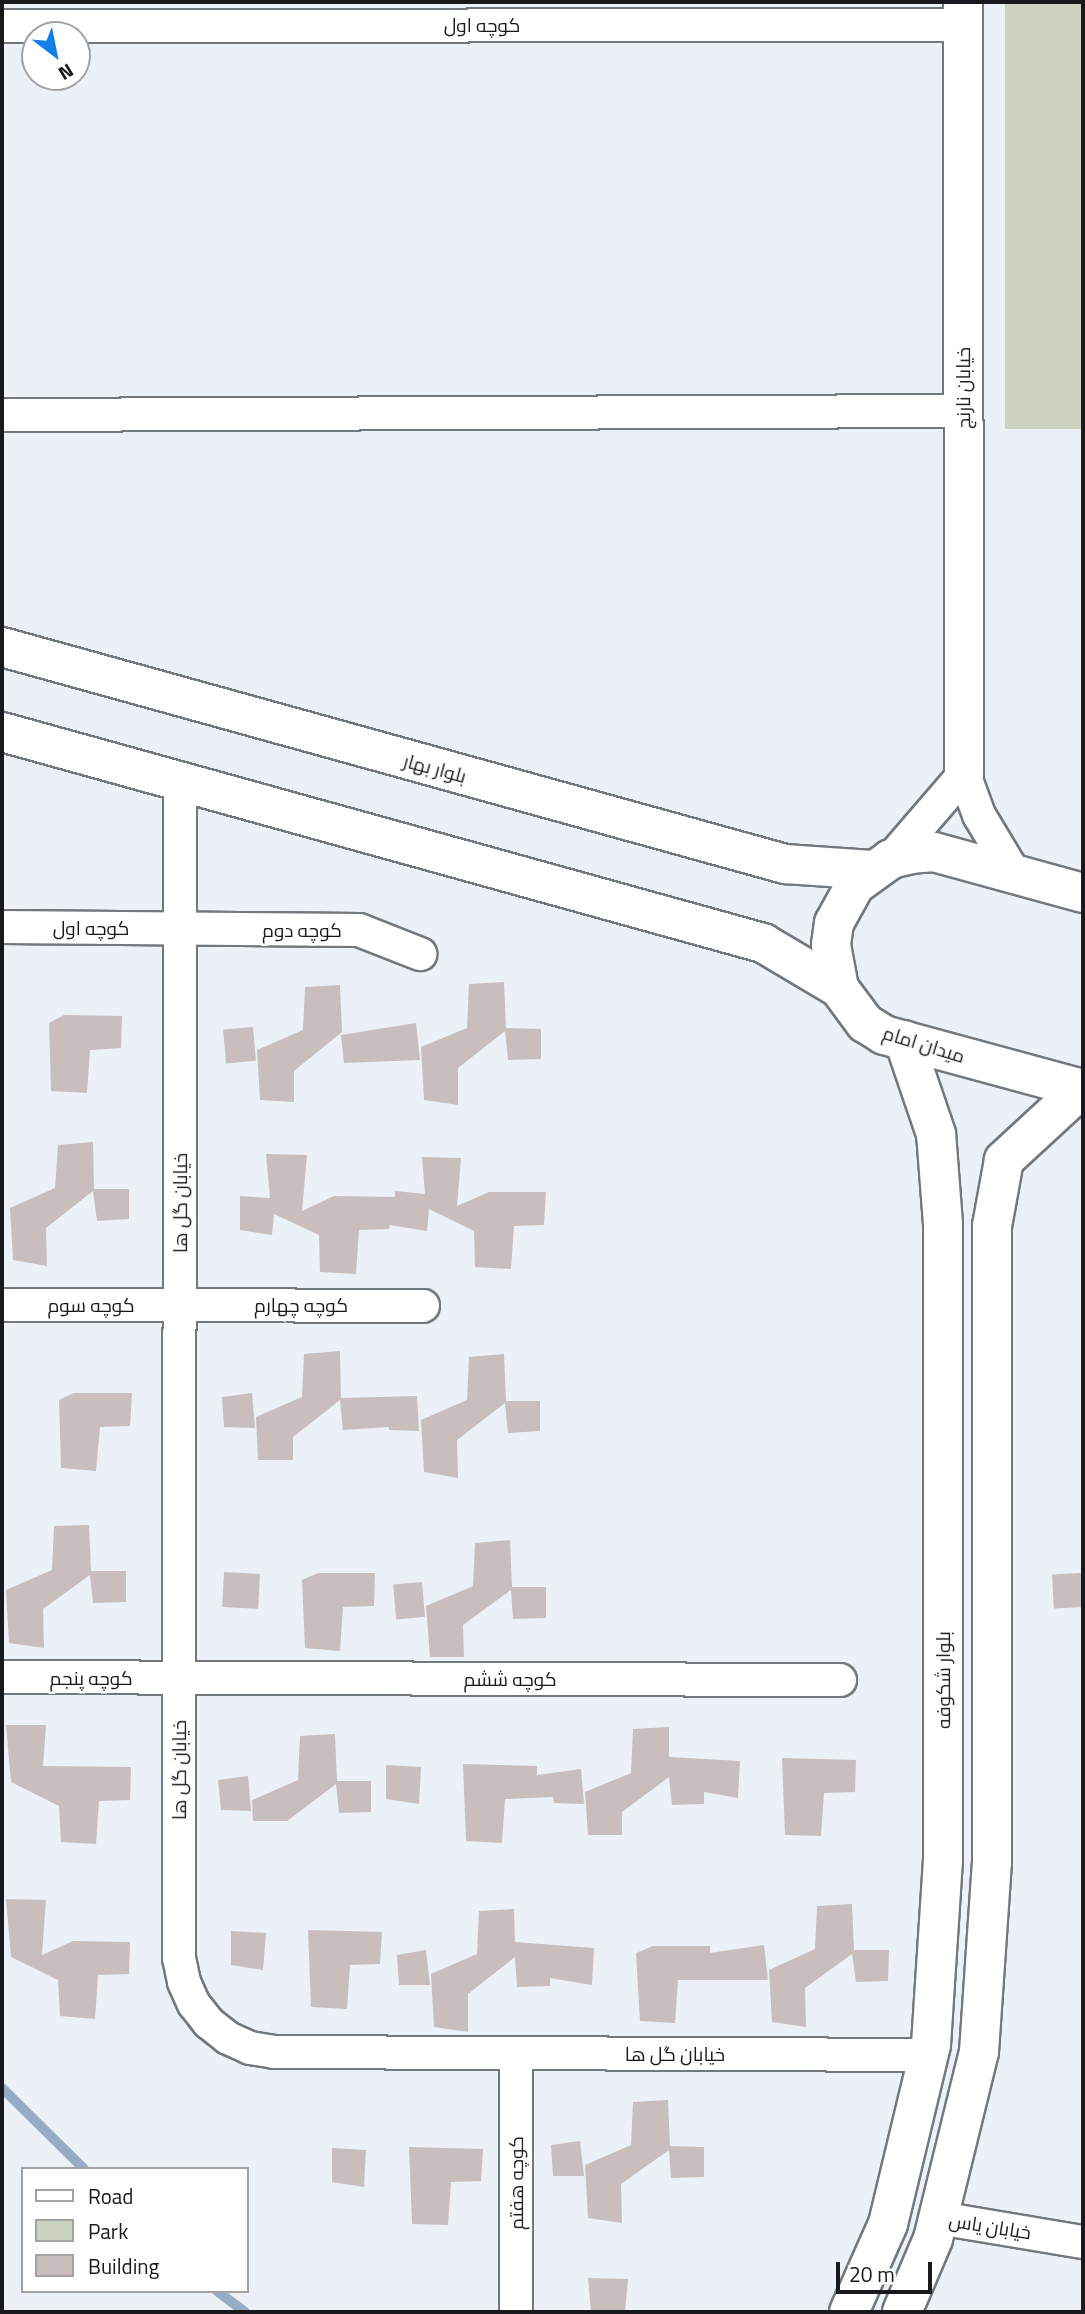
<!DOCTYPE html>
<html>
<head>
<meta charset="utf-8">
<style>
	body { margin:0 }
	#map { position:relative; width:1085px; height:2314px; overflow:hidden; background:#ecf1f8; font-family:"Titillium Web",Cairo,sans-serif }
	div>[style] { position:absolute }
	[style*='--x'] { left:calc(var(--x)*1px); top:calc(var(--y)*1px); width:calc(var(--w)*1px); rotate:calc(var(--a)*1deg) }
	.green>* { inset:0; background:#ccd3c0; transform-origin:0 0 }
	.stream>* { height:10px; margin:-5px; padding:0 5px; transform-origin:5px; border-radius:5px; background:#96acc5 }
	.building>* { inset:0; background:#c7bebd; transform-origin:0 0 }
	.roads { filter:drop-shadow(2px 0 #73787e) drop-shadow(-2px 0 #73787e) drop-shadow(0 2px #73787e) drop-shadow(0 -2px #73787e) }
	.minor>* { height:32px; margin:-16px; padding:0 16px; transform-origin:16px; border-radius:16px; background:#fff }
	.tertiary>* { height:38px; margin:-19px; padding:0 19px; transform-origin:19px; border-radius:19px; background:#fff }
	span { translate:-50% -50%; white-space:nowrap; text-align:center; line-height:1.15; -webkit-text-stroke:5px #fefefe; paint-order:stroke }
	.street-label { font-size:19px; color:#18191c }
	.frame { position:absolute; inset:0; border:4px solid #18191c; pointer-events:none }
	.legend { position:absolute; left:21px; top:2167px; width:228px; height:126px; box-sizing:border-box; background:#fefefe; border:2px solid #a2a2a4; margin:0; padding:9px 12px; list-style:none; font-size:21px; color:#18191c }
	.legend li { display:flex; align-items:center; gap:14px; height:35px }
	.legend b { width:35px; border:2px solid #a2a2a4 }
	.north { position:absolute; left:21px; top:21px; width:70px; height:70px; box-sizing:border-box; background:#fefefe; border:2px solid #a2a2a4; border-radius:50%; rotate:148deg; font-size:19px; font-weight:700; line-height:28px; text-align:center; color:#18191c }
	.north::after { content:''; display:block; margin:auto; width:24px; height:32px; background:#117fe6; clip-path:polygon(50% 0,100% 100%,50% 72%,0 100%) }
	.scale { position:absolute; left:836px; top:2262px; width:96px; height:32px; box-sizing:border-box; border:4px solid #18191c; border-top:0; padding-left:9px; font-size:21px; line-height:24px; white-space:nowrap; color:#18191c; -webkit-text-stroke:5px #fefefe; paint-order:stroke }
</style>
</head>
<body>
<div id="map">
	<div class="green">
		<div style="left:1005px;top:2px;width:78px;height:427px"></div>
	</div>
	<div class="stream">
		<div style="--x:2;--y:2088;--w:115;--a:44.6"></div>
		<div style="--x:217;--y:2291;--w:35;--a:37"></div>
	</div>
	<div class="building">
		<div style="clip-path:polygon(504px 982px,506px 1028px,541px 1029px,541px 1059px,508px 1060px,505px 1031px,458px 1068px,458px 1105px,424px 1100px,421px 1047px,467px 1028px,469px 984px)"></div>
		<div style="clip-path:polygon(340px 985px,342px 1032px,294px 1071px,294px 1102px,260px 1100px,257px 1050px,303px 1030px,305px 987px)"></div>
		<div style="clip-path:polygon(64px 1015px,122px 1016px,121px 1048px,90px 1050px,87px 1093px,51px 1091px,49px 1023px)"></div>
		<div style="clip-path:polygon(416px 1023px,420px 1060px,344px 1063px,341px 1035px)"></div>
		<div style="left:253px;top:1027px;width:34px;height:30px;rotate:85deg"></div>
		<div style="clip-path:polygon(93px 1142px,94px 1189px,129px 1189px,129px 1219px,97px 1221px,93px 1191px,46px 1228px,47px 1266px,13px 1260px,10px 1208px,55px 1188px,58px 1145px)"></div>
		<div style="clip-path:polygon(266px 1154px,307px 1155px,302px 1211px,334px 1196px,395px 1197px,395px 1191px,425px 1194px,422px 1157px,461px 1158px,457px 1206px,489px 1192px,546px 1192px,544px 1225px,514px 1226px,511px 1269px,475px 1267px,474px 1231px,429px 1209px,427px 1231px,390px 1225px,389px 1229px,359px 1230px,356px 1274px,320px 1272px,319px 1235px,274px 1214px,272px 1235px,240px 1230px,240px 1196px,270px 1198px)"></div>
		<div style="clip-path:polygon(340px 1351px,341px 1398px,417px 1396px,419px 1431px,389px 1430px,389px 1427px,343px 1430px,340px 1400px,293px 1437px,293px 1460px,258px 1460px,256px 1417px,302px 1397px,304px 1354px)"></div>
		<div style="clip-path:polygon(504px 1354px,506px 1401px,540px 1401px,540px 1431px,508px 1433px,505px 1403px,457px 1440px,458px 1478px,424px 1472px,421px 1420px,467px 1400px,469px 1357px)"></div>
		<div style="clip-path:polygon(74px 1393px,132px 1393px,130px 1426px,100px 1427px,96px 1471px,61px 1468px,59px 1400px)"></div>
		<div style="clip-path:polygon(252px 1393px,255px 1428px,224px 1427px,222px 1397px)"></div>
		<div style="clip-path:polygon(89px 1525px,91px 1571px,126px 1571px,126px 1602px,93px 1603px,90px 1575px,43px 1609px,44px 1648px,9px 1643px,6px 1590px,52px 1570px,54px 1526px)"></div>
		<div style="clip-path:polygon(510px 1540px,512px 1587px,546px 1587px,546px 1618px,513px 1619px,511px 1590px,463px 1625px,464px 1657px,430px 1657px,426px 1606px,473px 1586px,475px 1543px)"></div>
		<div style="left:224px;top:1572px;width:36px;height:35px;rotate:3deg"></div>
		<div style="clip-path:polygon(318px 1573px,375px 1573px,374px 1606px,343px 1607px,340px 1651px,305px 1648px,302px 1580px)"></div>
		<div style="left:1081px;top:1573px;width:34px;height:29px;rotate:87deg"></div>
		<div style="left:422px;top:1582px;width:35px;height:29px;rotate:85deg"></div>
		<div style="clip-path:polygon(6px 1725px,46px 1725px,43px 1766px,131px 1767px,130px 1800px,99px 1801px,96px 1844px,61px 1842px,59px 1806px,11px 1782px)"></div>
		<div style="clip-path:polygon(669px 1727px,669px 1757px,740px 1761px,738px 1798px,704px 1792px,704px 1804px,672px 1805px,669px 1777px,622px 1812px,622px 1835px,588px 1835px,585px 1792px,631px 1773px,633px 1729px)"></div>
		<div style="clip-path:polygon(335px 1734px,337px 1781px,371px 1781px,371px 1812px,339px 1813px,336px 1784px,287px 1821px,253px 1821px,252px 1800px,298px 1780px,300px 1736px)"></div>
		<div style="clip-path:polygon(782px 1758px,856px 1760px,855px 1792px,824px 1793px,821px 1836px,785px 1835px)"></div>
		<div style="clip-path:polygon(463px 1764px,537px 1766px,537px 1775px,581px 1769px,584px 1804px,554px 1803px,553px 1797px,505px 1799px,502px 1843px,466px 1841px)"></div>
		<div style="clip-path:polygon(386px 1765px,421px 1767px,419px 1804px,386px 1799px)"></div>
		<div style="clip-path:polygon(248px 1776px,251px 1811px,221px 1810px,218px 1780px)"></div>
		<div style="clip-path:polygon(6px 1899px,46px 1900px,42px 1955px,73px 1941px,130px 1942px,129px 1974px,98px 1975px,95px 2019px,60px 2016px,58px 1980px,11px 1957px)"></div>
		<div style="clip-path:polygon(852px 1904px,854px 1950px,889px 1950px,888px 1981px,856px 1982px,852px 1954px,805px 1988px,806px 2027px,772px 2022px,769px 1970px,815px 1949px,817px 1906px)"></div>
		<div style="clip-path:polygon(514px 1909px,515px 1942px,594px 1948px,592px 1985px,550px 1978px,550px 1986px,517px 1987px,515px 1957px,468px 1994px,468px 2032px,434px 2027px,431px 1974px,477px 1954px,479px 1911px)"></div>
		<div style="clip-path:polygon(308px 1930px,382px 1932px,380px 1964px,350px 1965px,347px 2009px,311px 2007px)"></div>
		<div style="clip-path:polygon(231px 1931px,266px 1933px,263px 1970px,231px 1965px)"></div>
		<div style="clip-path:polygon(764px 1945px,768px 1980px,678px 1980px,675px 2023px,640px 2021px,636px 1953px,653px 1946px,710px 1946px,710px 1953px)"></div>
		<div style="clip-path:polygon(426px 1950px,430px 1985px,399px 1985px,397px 1955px)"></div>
		<div style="clip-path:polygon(668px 2100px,670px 2146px,704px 2147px,704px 2177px,671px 2178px,669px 2150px,621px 2184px,622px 2223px,588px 2218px,585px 2165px,631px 2145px,633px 2102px)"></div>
		<div style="clip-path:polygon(580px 2141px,584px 2176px,553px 2176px,551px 2145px)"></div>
		<div style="clip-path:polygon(409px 2147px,483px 2149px,481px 2181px,451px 2182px,448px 2225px,412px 2224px)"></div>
		<div style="clip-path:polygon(332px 2148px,366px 2150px,364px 2187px,332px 2182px)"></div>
		<div style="clip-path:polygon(588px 2278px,628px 2279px,625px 2312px,591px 2312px)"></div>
	</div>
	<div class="roads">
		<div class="minor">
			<div style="--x:2;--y:26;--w:961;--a:-0.06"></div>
			<div style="--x:2;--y:415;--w:961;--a:-0.24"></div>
			<div style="--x:180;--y:781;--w:1177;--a:90.05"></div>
			<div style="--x:179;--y:1958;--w:25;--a:78"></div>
			<div style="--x:184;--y:1982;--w:24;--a:66"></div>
			<div style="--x:194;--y:2004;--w:24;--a:52"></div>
			<div style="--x:209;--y:2023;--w:24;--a:38"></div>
			<div style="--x:228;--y:2038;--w:24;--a:24"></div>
			<div style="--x:250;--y:2048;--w:24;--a:9"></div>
			<div style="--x:274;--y:2052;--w:654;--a:0.26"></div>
			<div style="--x:891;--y:859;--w:112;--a:-49.3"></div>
			<div style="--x:964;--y:774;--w:44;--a:69.9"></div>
			<div style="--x:979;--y:815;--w:70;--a:59"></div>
			<div style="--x:2;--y:927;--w:357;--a:0.5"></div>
			<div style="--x:359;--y:930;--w:66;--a:21.5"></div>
			<div style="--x:2;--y:1305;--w:421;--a:0.1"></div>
			<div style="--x:2;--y:1677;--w:838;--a:0.21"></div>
			<div style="--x:939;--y:2218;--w:146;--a:9.5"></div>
			<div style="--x:516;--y:2312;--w:259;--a:-90"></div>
		</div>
		<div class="tertiary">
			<div style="--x:963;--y:2;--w:772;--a:89.93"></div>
			<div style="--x:2;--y:647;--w:813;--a:15.49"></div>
			<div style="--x:785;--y:864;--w:87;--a:3.9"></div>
			<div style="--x:2;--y:732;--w:790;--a:15.5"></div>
			<div style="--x:763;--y:943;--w:88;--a:30.6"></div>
			<div style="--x:1083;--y:893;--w:155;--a:-164.6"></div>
			<div style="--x:934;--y:852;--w:22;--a:175"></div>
			<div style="--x:912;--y:854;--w:22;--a:167"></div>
			<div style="--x:891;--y:859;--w:44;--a:144.2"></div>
			<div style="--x:855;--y:885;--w:43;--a:118.9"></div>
			<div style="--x:834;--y:923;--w:22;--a:98"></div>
			<div style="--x:831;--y:945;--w:44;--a:79.5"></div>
			<div style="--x:839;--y:988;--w:44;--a:53.4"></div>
			<div style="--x:865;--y:1023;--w:22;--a:32"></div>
			<div style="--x:884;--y:1035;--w:206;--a:15.2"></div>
			<div style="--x:849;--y:2312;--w:96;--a:-66.1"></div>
			<div style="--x:888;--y:2224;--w:184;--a:-76.5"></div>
			<div style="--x:931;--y:2045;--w:184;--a:-86.3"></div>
			<div style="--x:943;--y:1861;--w:637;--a:-90"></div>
			<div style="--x:943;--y:1224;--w:90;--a:-94.4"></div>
			<div style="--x:936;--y:1134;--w:99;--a:-108.8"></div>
			<div style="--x:902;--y:2312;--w:79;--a:-67"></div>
			<div style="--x:933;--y:2239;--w:193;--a:-76.2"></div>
			<div style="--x:979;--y:2052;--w:190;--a:-86.1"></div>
			<div style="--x:992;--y:1862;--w:636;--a:-90"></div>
			<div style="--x:992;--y:1226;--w:67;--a:-79.7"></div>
			<div style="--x:1004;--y:1160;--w:106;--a:-42.7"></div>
		</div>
	</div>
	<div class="street-label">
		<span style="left:482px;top:25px">کوچه اول</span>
		<span style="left:963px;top:388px;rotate:-90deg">خیابان نارنج</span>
		<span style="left:435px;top:768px;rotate:15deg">بلوار بهار</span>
		<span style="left:91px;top:928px">کوچه اول</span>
		<span style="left:302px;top:930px">کوچه دوم</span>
		<span style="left:924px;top:1044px;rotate:17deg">میدان امام</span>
		<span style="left:180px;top:1203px;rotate:-90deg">خیابان گل ها</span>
		<span style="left:91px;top:1305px">کوچه سوم</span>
		<span style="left:301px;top:1305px">کوچه چهارم</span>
		<span style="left:91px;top:1678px">کوچه پنجم</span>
		<span style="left:510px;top:1679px">کوچه ششم</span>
		<span style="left:943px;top:1680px;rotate:-90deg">بلوار شکوفه</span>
		<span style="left:179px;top:1770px;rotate:-90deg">خیابان گل ها</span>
		<span style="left:675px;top:2054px">خیابان گل ها</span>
		<span style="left:516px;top:2183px;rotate:-90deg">کوچه هفتم</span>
		<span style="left:990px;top:2226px;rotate:9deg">خیابان یاس</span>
	</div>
	<div class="frame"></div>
	<ul class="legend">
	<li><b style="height:9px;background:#fff"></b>Road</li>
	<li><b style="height:19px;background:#ccd3c0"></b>Park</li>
	<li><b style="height:19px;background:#c7bebd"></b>Building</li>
	</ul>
	<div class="north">N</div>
	<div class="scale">20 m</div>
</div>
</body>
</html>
